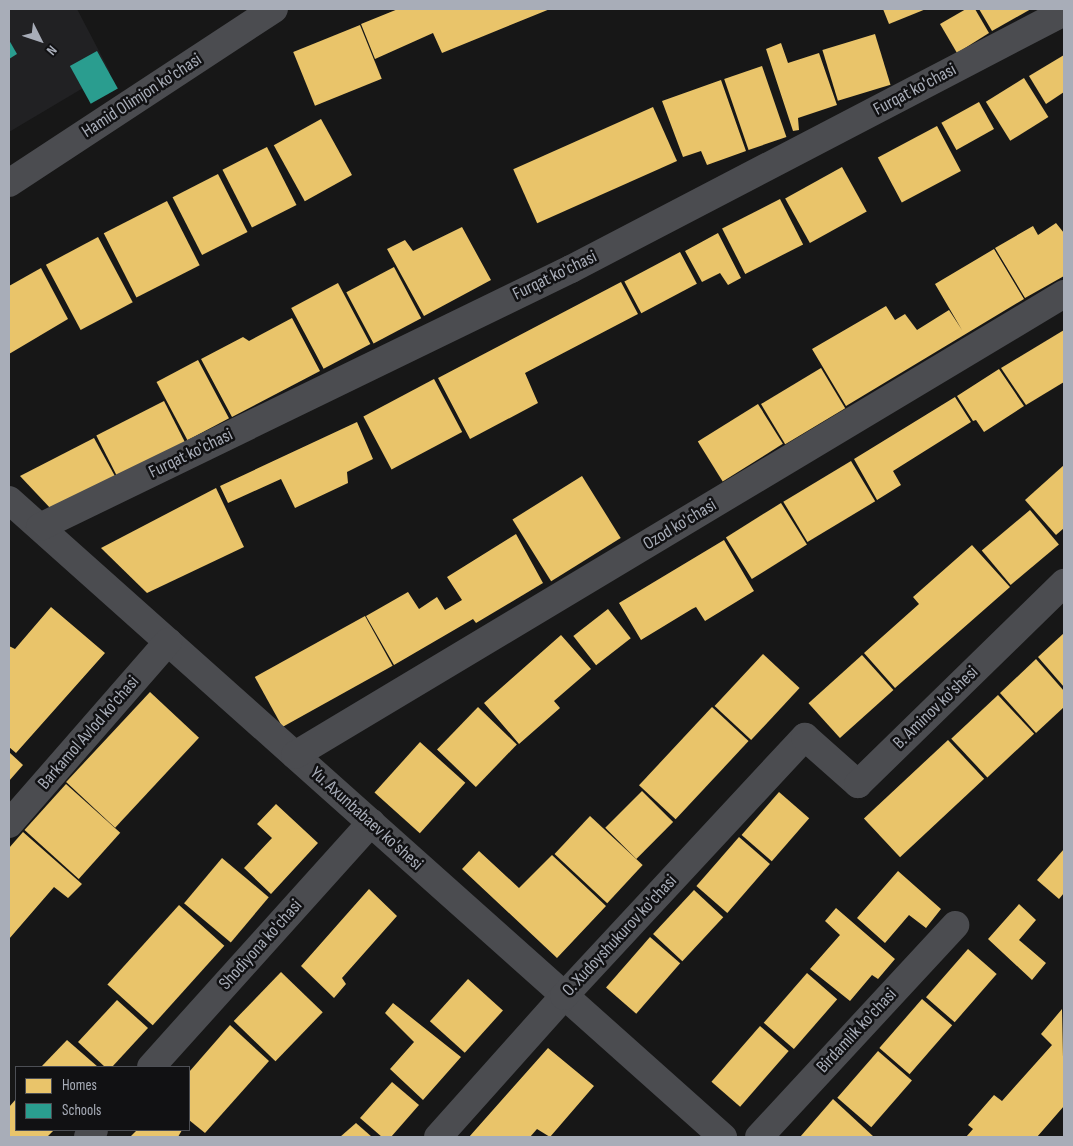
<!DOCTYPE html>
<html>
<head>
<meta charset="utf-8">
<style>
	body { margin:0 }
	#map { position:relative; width:1073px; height:1146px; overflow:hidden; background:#171717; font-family:"Sofia Sans Condensed",sans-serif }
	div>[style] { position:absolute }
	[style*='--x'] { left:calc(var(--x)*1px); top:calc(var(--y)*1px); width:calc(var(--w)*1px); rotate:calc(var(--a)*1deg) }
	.built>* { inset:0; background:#212123 }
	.homes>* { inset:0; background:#e9c46a; transform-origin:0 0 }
	.schools>* { inset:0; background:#2a9d8f; transform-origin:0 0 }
	.minor>* { height:28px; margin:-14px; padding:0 14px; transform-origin:14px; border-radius:14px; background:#4b4c50 }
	span { translate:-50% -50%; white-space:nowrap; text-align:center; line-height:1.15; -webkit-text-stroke:5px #111113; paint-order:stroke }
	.street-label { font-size:18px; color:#a8adb8 }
	.frame { position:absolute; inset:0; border:10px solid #a8adb8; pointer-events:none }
	.legend { position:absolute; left:15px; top:1066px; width:175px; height:65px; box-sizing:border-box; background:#111113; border:1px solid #4d4f55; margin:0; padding:6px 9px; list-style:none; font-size:15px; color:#a8adb8 }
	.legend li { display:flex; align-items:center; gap:10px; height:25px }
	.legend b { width:25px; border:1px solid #4d4f55 }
	.north { position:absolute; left:15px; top:15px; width:50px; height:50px; -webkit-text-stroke:4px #111113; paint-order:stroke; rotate:131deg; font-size:14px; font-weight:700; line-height:20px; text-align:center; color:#a8adb8 }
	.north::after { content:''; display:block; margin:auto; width:18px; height:22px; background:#a8adb8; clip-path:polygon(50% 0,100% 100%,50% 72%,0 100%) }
</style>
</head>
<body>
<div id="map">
	<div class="built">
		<div style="clip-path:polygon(9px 9px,77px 9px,110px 72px,9px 132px)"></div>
	</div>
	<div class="homes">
		<div style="clip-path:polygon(398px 9px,550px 9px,442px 53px,433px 33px,375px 59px,361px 24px)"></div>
		<div style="clip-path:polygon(883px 9px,926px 9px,889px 24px)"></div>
		<div style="clip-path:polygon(966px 9px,975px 9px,989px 33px,957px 53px,940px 24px)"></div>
		<div style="clip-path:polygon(979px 9px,1031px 9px,992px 31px)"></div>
		<div style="left:360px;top:25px;width:58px;height:72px;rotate:68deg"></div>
		<div style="left:875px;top:34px;width:53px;height:55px;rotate:73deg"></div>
		<div style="clip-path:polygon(781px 43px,788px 63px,819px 53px,837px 105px,798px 118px,799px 130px,793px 131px,766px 49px)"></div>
		<div style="clip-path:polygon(1064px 55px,1064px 92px,1046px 104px,1029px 76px)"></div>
		<div style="left:762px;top:66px;width:75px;height:40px;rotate:71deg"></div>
		<div style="left:1024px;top:78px;width:46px;height:45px;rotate:58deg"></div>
		<div style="clip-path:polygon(721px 80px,746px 151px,707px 165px,701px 151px,683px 157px,662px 101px)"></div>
		<div style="left:979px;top:102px;width:31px;height:43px;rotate:61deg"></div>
		<div style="left:653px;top:107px;width:59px;height:153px;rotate:66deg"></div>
		<div style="left:321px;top:119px;width:64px;height:54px;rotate:61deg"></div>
		<div style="left:937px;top:126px;width:51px;height:67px;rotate:62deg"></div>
		<div style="left:267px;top:147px;width:65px;height:50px;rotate:63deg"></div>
		<div style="left:842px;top:167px;width:51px;height:65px;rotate:61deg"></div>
		<div style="left:218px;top:174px;width:65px;height:51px;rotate:63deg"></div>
		<div style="left:780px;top:199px;width:51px;height:65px;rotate:63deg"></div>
		<div style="left:167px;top:201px;width:72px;height:71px;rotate:63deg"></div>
		<div style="clip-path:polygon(1056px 223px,1064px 233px,1064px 276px,1025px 298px,995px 248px,1033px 226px,1038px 235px)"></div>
		<div style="clip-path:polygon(462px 227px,491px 280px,424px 316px,387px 249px,405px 240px,413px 251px)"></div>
		<div style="clip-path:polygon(718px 233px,741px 278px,728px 285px,720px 273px,702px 282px,685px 251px)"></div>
		<div style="left:98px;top:237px;width:74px;height:59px;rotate:62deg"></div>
		<div style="clip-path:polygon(994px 249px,1024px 299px,846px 406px,812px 349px,886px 306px,895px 320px,905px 314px,917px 330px,949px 310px,962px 330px,935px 284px)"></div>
		<div style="left:680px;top:252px;width:36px;height:63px;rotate:62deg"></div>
		<div style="left:394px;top:267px;width:58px;height:54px;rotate:62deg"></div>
		<div style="clip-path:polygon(41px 268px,68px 319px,9px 354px,9px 286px)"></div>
		<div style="clip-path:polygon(621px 282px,638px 314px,525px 373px,538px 403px,470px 439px,438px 378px)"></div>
		<div style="left:338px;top:283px;width:69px;height:53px;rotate:62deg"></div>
		<div style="clip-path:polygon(292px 318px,320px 371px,232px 417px,201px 359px,243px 337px,249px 341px)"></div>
		<div style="clip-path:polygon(1064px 330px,1064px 382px,1026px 405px,1001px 368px)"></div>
		<div style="left:198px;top:360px;width:66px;height:47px;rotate:62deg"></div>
		<div style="left:821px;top:368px;width:47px;height:70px;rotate:59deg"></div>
		<div style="clip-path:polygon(999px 369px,1024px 406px,984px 432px,976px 420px,973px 421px,957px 396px)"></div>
		<div style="left:434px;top:379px;width:60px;height:80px;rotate:62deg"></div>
		<div style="clip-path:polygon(955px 397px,971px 422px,893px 471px,901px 485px,877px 500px,854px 459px)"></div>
		<div style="left:164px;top:401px;width:46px;height:76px;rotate:63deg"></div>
		<div style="left:758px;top:404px;width:47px;height:71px;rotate:58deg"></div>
		<div style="clip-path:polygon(357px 422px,373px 459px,347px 472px,348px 483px,295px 508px,281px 479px,228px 503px,220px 486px)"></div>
		<div style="clip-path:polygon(94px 438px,116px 478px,52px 510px,20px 476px)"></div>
		<div style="left:851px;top:461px;width:47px;height:79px;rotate:59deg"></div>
		<div style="clip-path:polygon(1064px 465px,1064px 528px,1056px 535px,1025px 500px)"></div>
		<div style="left:582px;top:476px;width:73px;height:82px;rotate:58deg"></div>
		<div style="clip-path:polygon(216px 488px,244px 547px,147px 593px,101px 548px)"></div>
		<div style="left:781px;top:503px;width:49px;height:65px;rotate:58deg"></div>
		<div style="left:1030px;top:510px;width:45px;height:63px;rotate:50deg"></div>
		<div style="clip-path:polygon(516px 534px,543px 583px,476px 623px,473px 619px,394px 665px,366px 616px,408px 592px,419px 609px,437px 597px,445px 610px,462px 600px,447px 577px)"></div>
		<div style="clip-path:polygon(724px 540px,754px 591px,705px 621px,696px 607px,692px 609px,641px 640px,619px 603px)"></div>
		<div style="clip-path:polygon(972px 545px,1010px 587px,895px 688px,864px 653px,919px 604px,913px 597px)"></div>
		<div style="clip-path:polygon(51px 607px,105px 653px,16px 753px,9px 747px,9px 646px,15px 649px)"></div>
		<div style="left:608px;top:609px;width:37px;height:44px;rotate:52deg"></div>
		<div style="left:365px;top:616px;width:57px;height:126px;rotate:61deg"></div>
		<div style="clip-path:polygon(1064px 633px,1064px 687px,1038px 657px)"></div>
		<div style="clip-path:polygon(561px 635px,591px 669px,554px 701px,560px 708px,519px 744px,484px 703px)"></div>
		<div style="left:763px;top:654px;width:50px;height:71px;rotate:43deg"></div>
		<div style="left:862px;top:655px;width:47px;height:72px;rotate:48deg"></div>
		<div style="clip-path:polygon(1036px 659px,1064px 691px,1064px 707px,1036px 733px,1000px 693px)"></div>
		<div style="left:150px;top:692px;width:67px;height:123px;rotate:43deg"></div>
		<div style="left:998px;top:695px;width:53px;height:64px;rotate:47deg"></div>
		<div style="left:478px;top:707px;width:54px;height:59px;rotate:44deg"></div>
		<div style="left:712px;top:707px;width:50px;height:107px;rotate:43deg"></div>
		<div style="left:948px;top:740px;width:53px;height:115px;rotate:47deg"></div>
		<div style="left:420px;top:742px;width:61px;height:68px;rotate:42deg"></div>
		<div style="clip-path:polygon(9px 752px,23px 765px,9px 781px)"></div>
		<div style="left:66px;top:784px;width:73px;height:62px;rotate:42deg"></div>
		<div style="left:642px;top:791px;width:44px;height:52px;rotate:45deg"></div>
		<div style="left:779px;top:792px;width:40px;height:57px;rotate:41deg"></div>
		<div style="clip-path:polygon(276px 804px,318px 843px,271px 894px,244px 868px,272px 838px,257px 824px)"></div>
		<div style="left:590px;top:816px;width:72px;height:52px;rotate:43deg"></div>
		<div style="clip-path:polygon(23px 832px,82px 884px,68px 898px,54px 887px,9px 939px,9px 848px)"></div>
		<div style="left:739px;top:837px;width:41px;height:65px;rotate:41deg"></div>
		<div style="clip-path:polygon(1064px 849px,1064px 893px,1059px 899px,1037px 880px)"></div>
		<div style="clip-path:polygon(479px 851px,519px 888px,552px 855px,606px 906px,557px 958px,462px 869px)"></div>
		<div style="left:222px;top:858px;width:61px;height:59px;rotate:40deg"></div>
		<div style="clip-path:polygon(898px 871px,941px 909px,926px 928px,909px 915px,885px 943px,857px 918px)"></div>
		<div style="clip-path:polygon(369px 889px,397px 916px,342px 978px,346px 984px,334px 998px,301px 966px)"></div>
		<div style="left:694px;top:890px;width:40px;height:60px;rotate:43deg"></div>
		<div style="clip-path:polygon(1019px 904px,1036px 920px,1019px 940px,1046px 963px,1032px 980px,988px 939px)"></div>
		<div style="left:179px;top:905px;width:61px;height:107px;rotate:42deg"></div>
		<div style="clip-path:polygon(836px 908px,895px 959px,878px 979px,872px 975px,850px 1001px,810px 969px,840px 935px,825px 921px)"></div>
		<div style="left:650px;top:937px;width:40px;height:67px;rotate:41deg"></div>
		<div style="left:968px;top:949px;width:38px;height:64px;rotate:41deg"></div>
		<div style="left:281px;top:972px;width:58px;height:68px;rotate:44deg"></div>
		<div style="left:807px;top:973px;width:40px;height:66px;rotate:41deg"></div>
		<div style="left:468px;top:979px;width:47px;height:57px;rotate:42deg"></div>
		<div style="left:922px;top:999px;width:40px;height:65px;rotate:41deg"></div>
		<div style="clip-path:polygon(117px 1000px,148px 1028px,112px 1067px,105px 1067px,78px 1042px)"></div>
		<div style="clip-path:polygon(393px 1003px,461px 1057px,423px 1100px,390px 1069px,414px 1042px,385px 1013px)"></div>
		<div style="clip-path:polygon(1062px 1009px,1064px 1106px,1037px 1137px,966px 1137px,973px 1129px,968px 1125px,994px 1095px,1002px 1101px,1052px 1045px,1041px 1034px)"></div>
		<div style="clip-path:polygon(230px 1025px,269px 1061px,205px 1133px,189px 1120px,189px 1072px)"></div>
		<div style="left:760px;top:1026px;width:38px;height:74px;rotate:41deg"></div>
		<div style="clip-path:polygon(67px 1040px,98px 1067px,41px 1067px)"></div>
		<div style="clip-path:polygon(548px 1048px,594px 1086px,550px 1137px,537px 1129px,530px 1137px,469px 1137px)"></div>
		<div style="left:878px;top:1051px;width:45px;height:62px;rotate:41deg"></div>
		<div style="clip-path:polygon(392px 1082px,419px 1105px,391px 1137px,382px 1137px,360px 1118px)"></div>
		<div style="clip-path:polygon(16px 1099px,16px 1130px,54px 1130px,47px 1137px,9px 1137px,9px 1107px)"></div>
		<div style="clip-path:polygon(833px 1099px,874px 1137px,800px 1137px)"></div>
		<div style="clip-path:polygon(356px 1123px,372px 1137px,340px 1137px)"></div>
		<div style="clip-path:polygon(137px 1130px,182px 1130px,178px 1137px,130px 1137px)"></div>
	</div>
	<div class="schools">
		<div style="clip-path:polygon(9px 40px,17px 54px,9px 59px)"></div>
		<div style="left:97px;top:51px;width:43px;height:31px;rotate:61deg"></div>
	</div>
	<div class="minor">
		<div style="--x:9;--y:183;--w:317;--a:-33.3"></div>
		<div style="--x:9;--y:500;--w:957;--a:41.74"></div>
		<div style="--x:40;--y:527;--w:590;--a:-25.91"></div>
		<div style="--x:571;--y:269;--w:556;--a:-27.53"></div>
		<div style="--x:295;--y:755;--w:897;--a:-30.94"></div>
		<div style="--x:9;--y:824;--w:242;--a:-48.9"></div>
		<div style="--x:151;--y:1067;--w:329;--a:-48"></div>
		<div style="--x:88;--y:1137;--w:9;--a:-49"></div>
		<div style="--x:438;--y:1137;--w:189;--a:-48.2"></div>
		<div style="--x:564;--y:996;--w:354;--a:-47.1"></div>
		<div style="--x:805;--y:737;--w:71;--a:41.6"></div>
		<div style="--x:858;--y:784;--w:288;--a:-44.3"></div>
		<div style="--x:759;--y:1137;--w:289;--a:-47.2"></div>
	</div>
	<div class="street-label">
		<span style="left:915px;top:90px;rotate:-28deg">Furqat ko'chasi</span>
		<span style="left:142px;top:96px;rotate:-33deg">Hamid Olimjon ko'chasi</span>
		<span style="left:555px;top:276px;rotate:-26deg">Furqat ko'chasi</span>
		<span style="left:191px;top:454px;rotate:-26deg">Furqat ko'chasi</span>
		<span style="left:680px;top:525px;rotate:-31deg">Ozod ko'chasi</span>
		<span style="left:936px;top:708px;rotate:-44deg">B. Aminov ko'shesi</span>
		<span style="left:89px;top:733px;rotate:-49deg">Barkamol Avlod ko'chasi</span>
		<span style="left:366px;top:819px;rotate:42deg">Yu. Axunbabaev ko'shesi</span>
		<span style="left:620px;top:936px;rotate:-47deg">O. Xudoyshukurov ko'chasi</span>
		<span style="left:261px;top:945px;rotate:-48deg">Shodiyona ko'chasi</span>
		<span style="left:857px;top:1031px;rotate:-47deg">Birdamlik ko'chasi</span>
	</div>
	<div class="frame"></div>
	<ul class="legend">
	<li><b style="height:14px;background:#e9c46a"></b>Homes</li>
	<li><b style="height:14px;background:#2a9d8f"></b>Schools</li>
	</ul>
	<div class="north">N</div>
</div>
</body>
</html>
